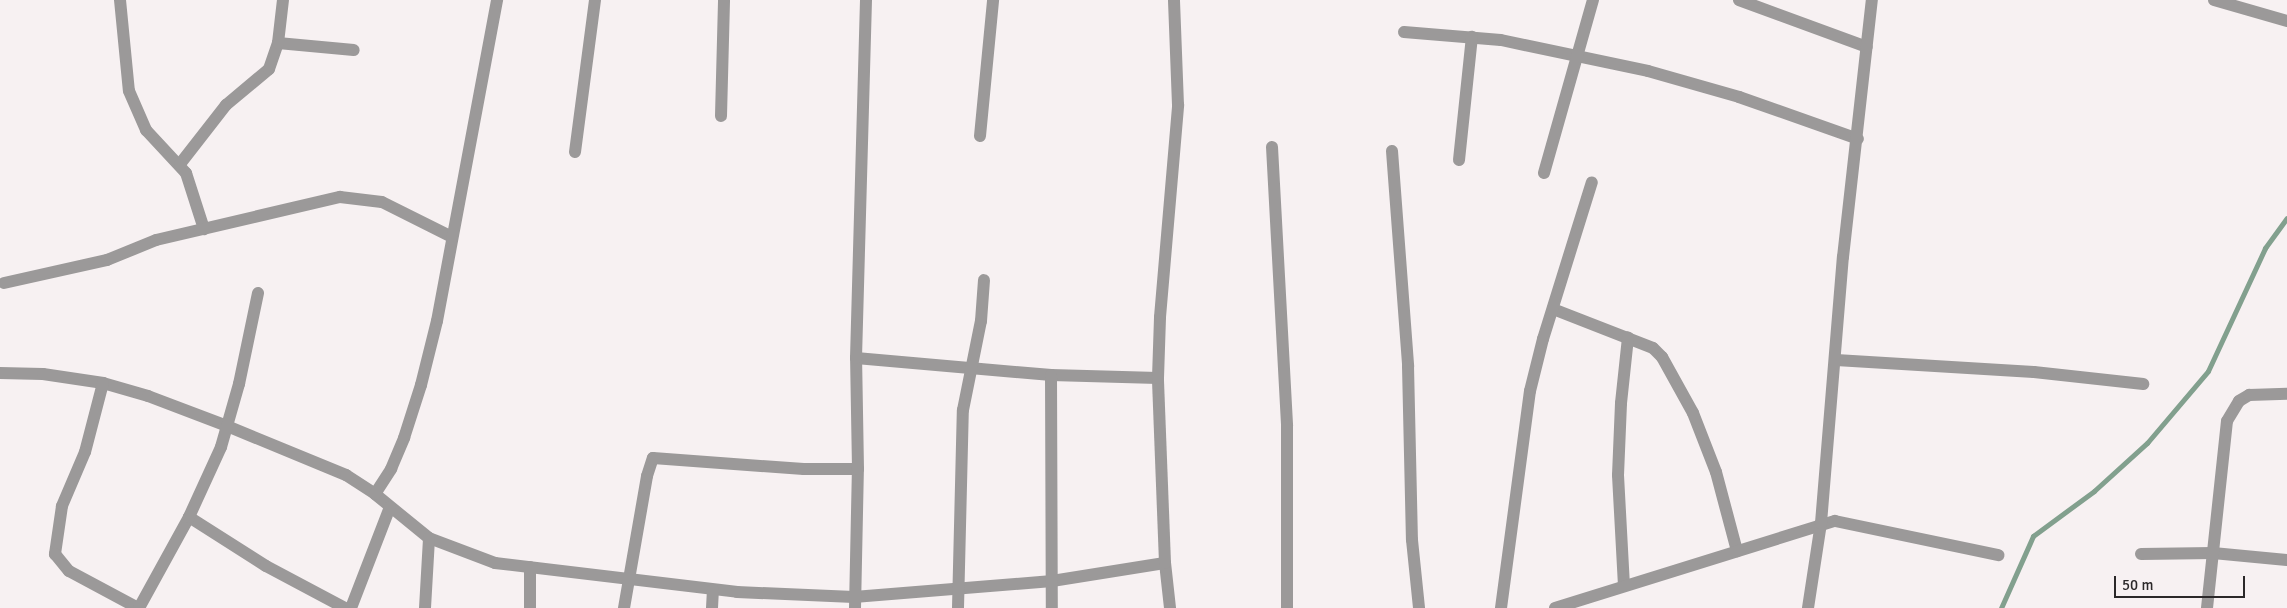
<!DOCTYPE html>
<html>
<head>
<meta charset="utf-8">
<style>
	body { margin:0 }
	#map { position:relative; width:2287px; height:608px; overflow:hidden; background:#f7f1f2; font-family:Signika,sans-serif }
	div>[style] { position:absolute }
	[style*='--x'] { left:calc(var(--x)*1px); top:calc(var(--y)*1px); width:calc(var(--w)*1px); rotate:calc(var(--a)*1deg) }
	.stream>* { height:5px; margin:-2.5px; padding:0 2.5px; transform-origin:2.5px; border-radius:2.5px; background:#82a08e }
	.minor>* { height:12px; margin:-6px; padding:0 6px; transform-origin:6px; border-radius:6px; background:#9b9999 }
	span { translate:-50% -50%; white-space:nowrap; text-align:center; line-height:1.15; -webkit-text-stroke:4px #f7f1f2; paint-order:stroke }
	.scale { position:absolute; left:2114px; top:576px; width:131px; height:22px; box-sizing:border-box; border:2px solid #2b2829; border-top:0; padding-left:6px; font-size:15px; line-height:18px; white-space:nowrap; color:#2b2829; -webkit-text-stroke:4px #f7f1f2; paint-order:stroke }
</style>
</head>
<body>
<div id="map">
	<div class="stream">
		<div style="--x:2001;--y:608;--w:79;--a:-66"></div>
		<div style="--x:2033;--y:536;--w:76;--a:-36.4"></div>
		<div style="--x:2094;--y:491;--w:72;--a:-42.2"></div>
		<div style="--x:2147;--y:443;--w:94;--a:-49.7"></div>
		<div style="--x:2208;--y:371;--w:136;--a:-65.1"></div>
		<div style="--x:2265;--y:248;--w:37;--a:-54"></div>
	</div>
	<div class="minor">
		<div style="--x:120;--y:0;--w:91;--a:84.4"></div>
		<div style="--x:129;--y:91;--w:43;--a:66.4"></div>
		<div style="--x:146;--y:130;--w:59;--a:47.1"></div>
		<div style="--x:186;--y:173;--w:59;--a:72.2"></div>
		<div style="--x:1739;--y:0;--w:136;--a:20.2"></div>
		<div style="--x:2214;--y:0;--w:76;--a:16"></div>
		<div style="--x:1404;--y:32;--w:97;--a:4.7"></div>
		<div style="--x:1501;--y:40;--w:150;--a:11.9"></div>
		<div style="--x:1648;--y:71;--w:95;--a:15.9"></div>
		<div style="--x:1739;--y:97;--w:126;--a:19.4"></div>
		<div style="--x:278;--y:43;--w:76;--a:5.3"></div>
		<div style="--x:721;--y:116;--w:116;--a:-88.5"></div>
		<div style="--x:980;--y:136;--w:137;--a:-84.5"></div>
		<div style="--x:1272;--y:147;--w:279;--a:86.9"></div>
		<div style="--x:1287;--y:426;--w:182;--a:90"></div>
		<div style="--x:1392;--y:151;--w:216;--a:85.7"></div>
		<div style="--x:1408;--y:366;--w:174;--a:88.7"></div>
		<div style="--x:1412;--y:540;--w:68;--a:84.1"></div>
		<div style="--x:575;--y:152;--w:153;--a:-82.5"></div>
		<div style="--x:1459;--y:160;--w:124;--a:-84"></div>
		<div style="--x:180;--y:164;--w:75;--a:-52.1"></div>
		<div style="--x:226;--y:105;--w:56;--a:-39.9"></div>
		<div style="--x:269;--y:69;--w:28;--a:-71"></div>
		<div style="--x:278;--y:43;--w:43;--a:-83.4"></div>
		<div style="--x:1544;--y:173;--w:180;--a:-74.2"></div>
		<div style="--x:4;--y:283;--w:106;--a:-12.6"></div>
		<div style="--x:107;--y:260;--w:53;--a:-22.2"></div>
		<div style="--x:156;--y:240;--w:189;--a:-13.2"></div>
		<div style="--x:340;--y:197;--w:42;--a:6.8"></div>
		<div style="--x:382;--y:202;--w:78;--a:26.6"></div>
		<div style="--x:1553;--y:309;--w:107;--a:21.3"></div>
		<div style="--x:1653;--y:348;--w:13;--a:45"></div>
		<div style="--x:1662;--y:357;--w:64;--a:61"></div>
		<div style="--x:1693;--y:413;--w:63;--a:68.7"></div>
		<div style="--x:1716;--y:472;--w:82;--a:75.1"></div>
		<div style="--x:856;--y:358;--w:196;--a:5"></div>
		<div style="--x:1051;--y:375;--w:107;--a:1.6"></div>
		<div style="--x:1836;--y:360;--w:198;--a:3.5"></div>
		<div style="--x:2034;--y:372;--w:110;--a:6.3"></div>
		<div style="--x:0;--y:373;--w:43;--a:1.3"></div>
		<div style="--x:43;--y:374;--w:61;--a:8.5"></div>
		<div style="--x:103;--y:383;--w:47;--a:16.1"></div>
		<div style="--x:148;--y:396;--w:85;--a:20.8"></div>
		<div style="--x:227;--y:426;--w:129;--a:22.4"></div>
		<div style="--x:346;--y:475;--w:35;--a:33"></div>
		<div style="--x:375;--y:494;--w:70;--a:39.2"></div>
		<div style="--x:429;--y:538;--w:71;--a:20.7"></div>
		<div style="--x:495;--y:563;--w:244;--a:6.8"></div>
		<div style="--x:737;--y:592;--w:117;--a:2.4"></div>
		<div style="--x:854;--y:597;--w:199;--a:-4.6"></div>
		<div style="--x:1052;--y:581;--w:114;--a:-9.1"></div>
		<div style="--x:1051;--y:375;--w:233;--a:89.8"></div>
		<div style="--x:103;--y:383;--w:71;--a:104.6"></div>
		<div style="--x:85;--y:452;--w:59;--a:113.1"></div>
		<div style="--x:62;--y:506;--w:49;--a:98.3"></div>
		<div style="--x:55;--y:554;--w:22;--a:51"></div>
		<div style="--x:69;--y:571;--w:78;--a:28.2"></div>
		<div style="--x:375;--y:494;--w:30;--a:-57"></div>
		<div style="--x:391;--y:469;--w:34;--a:-67"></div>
		<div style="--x:404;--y:438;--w:56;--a:-72.2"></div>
		<div style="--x:421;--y:385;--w:66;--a:-76"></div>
		<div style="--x:437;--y:321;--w:327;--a:-79.4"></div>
		<div style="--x:189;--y:517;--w:91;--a:32.5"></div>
		<div style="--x:266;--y:566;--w:89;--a:28"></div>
		<div style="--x:2141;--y:554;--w:72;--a:-0.8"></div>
		<div style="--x:2213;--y:553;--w:74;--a:5.4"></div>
		<div style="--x:1624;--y:586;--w:111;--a:-93.1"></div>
		<div style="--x:1618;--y:475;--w:72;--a:-87.6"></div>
		<div style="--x:1621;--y:403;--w:66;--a:-83.9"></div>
		<div style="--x:139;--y:608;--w:104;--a:-61.2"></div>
		<div style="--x:189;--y:517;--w:77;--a:-65.4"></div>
		<div style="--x:221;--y:447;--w:66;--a:-74.1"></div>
		<div style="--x:239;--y:384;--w:93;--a:-78.2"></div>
		<div style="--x:351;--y:608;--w:108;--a:-68.9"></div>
		<div style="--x:425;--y:608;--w:70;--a:-86.7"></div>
		<div style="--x:530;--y:608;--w:41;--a:-90"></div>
		<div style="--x:624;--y:608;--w:134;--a:-80.1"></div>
		<div style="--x:647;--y:476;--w:19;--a:-72"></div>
		<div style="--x:653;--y:458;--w:151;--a:4.2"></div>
		<div style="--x:804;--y:469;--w:54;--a:0"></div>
		<div style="--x:712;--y:608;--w:18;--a:-87"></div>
		<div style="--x:855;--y:608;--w:139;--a:-88.8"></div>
		<div style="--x:858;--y:469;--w:111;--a:-91"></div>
		<div style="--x:856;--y:358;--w:358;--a:-88.4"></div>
		<div style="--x:958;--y:608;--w:198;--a:-88.6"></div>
		<div style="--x:963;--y:410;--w:91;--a:-78.6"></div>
		<div style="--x:981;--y:321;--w:41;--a:-85.8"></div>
		<div style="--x:1170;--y:608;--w:45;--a:-96.3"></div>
		<div style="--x:1165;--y:563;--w:185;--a:-92.2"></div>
		<div style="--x:1158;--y:378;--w:61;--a:-88.1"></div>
		<div style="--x:1160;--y:317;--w:213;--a:-85.1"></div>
		<div style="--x:1178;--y:105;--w:105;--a:-92.2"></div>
		<div style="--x:1501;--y:608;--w:219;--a:-82.4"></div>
		<div style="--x:1530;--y:391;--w:54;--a:-76"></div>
		<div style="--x:1543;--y:339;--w:164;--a:-72.7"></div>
		<div style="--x:1555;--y:608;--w:293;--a:-17.3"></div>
		<div style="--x:1835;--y:521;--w:167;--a:11.8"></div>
		<div style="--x:1808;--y:608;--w:86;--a:-81.3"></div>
		<div style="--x:1821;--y:523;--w:267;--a:-85.3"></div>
		<div style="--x:1843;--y:257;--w:259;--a:-83.6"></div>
		<div style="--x:2207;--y:608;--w:188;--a:-83.9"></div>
		<div style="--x:2227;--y:421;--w:23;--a:-59"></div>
		<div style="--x:2239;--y:401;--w:12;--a:-31"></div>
		<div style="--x:2249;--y:395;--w:38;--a:-2"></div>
	</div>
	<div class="scale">50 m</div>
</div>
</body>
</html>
